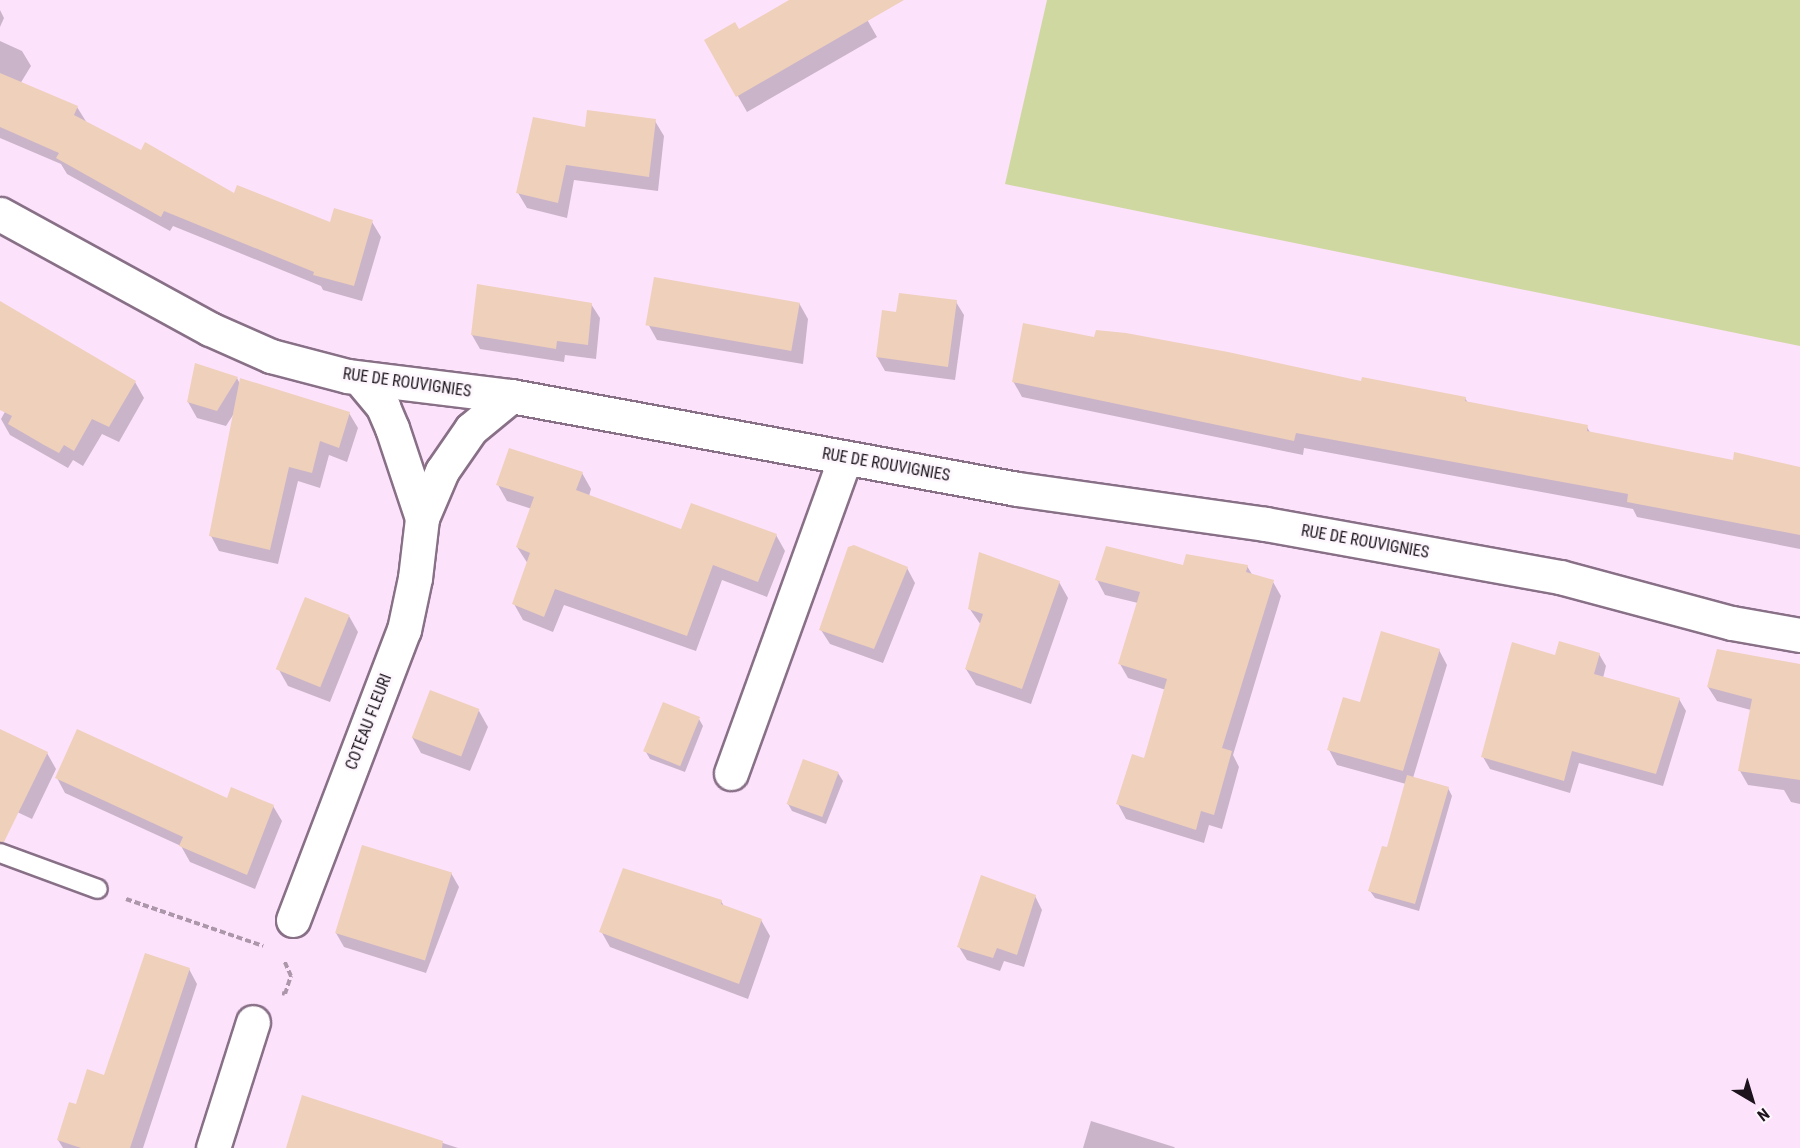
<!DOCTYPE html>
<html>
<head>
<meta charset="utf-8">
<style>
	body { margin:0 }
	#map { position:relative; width:1800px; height:1148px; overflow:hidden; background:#fde2fc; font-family:"Roboto Condensed",sans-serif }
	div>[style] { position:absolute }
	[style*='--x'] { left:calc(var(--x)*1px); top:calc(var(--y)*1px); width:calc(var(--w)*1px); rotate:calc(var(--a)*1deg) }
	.green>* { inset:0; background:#d0d8a1 }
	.shadow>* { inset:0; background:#0003 }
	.building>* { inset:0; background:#efd0bb; transform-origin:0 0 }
	.path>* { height:4px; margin-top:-2px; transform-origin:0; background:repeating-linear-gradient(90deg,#ab96aa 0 6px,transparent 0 9px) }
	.roads { filter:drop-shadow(2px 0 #887087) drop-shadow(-2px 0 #887087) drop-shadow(0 2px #887087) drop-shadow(0 -2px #887087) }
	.lane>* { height:18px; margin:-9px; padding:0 9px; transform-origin:9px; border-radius:9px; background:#fff }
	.street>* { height:33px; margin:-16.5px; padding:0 16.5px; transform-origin:16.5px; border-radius:16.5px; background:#fff }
	.secondary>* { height:33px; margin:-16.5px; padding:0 16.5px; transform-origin:16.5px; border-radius:16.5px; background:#fff }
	span { translate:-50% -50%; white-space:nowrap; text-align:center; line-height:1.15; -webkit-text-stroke:5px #fdf7fd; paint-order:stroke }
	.street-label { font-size:16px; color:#1c131c }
	.north { position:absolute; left:1722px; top:1070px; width:60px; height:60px; -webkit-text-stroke:4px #fdf7fd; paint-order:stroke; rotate:142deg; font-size:16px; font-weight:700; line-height:24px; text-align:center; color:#1c131c }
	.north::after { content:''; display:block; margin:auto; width:21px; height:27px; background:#1c131c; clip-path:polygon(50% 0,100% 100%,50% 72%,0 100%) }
</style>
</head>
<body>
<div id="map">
	<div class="green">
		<div style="clip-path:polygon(1047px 0,1800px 0,1800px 346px,1005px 184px)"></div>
	</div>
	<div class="shadow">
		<div style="clip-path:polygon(792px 0,856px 0,877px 37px,747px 112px,706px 40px,739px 31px)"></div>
		<div style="clip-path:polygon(0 10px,4px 18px,0 27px)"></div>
		<div style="clip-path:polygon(0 41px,22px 51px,31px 66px,20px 84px,77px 107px,87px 123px,142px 152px,234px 195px,331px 224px,372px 222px,381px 237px,362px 301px,323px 290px,321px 286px,173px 226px,170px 231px,67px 174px,61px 164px,0 138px)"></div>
		<div style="clip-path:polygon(655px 121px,664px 136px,658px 191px,574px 180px,567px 218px,527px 208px,518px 193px,586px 129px)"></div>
		<div style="clip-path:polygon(478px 285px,591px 304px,600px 318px,596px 359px,565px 355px,564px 362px,480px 349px,472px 335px)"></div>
		<div style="clip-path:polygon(956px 302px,964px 315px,955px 380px,885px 371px,877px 357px,897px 313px)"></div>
		<div style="clip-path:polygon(799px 303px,808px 319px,803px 364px,657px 340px,648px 324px)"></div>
		<div style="clip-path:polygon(1096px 339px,1465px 398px,1468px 403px,1587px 427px,1591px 434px,1734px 461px,1800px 469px,1800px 549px,1637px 517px,1633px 509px,1304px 448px,1303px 455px,1022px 397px,1013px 381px)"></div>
		<div style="clip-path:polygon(196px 365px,237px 378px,240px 384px,349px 413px,358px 428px,347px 462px,329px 455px,320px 488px,298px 481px,278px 564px,219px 551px,211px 536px,235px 412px,226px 426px,197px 418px,188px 402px)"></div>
		<div style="clip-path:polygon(135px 382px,144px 398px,119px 442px,102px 434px,83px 466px,73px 460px,68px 468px,10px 435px,1px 419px,19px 386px)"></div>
		<div style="clip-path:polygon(582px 473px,591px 489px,589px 496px,682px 531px,776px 535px,785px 551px,767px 597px,722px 580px,696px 651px,564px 605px,553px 632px,523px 620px,514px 604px,528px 564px,517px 547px,532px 509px,507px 501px,498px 485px)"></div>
		<div style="clip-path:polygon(1247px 566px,1253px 576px,1273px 582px,1281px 596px,1233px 755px,1239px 767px,1222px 829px,1209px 825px,1204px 843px,1126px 819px,1118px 804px,1145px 760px,1166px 690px,1128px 678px,1120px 664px,1138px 603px,1105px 595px,1097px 580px,1184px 567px)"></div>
		<div style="clip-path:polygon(907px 568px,915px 583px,883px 663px,830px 644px,821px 630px)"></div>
		<div style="clip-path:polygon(1059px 582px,1068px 598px,1031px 704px,976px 685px,966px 669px,981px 625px,969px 608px)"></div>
		<div style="clip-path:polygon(349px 616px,358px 632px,330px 702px,288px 686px,279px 670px)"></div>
		<div style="clip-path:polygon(1439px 650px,1447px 665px,1413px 778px,1448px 788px,1452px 796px,1419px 911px,1375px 898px,1370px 891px,1388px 849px,1406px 784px,1337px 765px,1329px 750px,1361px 704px)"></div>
		<div style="clip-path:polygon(1599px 654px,1606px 666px,1603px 678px,1679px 699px,1686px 711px,1663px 786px,1579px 763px,1570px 793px,1490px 769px,1483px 757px,1556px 657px)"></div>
		<div style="clip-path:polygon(1800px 666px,1800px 804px,1791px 802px,1784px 790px,1748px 785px,1740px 771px,1751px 710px,1717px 701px,1708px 687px)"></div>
		<div style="clip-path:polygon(479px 711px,488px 727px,470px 771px,421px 753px,412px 737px)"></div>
		<div style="clip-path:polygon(699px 719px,703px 726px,685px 772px,650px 759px,646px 752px)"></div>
		<div style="clip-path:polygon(0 731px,47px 753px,56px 769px,32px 819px,0 804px)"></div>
		<div style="clip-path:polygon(838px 773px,843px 781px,826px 824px,792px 811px,788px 804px)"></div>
		<div style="clip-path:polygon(57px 778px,273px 806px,282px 821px,255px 889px,190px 862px,181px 846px,65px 793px)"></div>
		<div style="clip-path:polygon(451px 873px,459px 887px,426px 973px,344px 947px,336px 933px)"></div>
		<div style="clip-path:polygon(1035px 896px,1042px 910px,1024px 967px,1004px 961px,1000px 971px,967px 960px,959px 947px)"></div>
		<div style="clip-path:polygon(721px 901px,724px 906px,761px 920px,770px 936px,748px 999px,610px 947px,601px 931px)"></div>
		<div style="clip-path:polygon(189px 969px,197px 984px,143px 1148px,63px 1148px,58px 1140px,76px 1105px,105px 1076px)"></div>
		<div style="clip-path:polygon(303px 1097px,458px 1148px,293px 1148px)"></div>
		<div style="clip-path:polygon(1091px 1121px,1174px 1147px,1175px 1148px,1083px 1148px)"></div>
	</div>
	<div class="building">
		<div style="clip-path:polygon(789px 0,904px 0,736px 97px,704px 40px,735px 22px,739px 29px)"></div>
		<div style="clip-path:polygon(0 73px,78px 106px,74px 115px,141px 150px,145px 142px,234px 193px,237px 185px,330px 222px,334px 208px,373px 220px,354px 286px,313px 275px,314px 272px,164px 211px,161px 217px,56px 158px,59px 153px,0 127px)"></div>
		<div style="clip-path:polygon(587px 110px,656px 119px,649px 177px,566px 165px,558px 203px,516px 193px,533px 117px,585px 127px)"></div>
		<div style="left:654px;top:277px;width:148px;height:49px;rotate:10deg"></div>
		<div style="clip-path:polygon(477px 284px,592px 303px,588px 345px,557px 341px,556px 349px,471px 335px)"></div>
		<div style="clip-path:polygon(899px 293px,957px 300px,948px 367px,876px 357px,882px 310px,896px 312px)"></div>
		<div style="clip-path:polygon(0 301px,136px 381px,109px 427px,92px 419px,74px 451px,64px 445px,59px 453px,44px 445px,8px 424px,12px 416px,0 410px)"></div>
		<div style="clip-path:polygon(1023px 323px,1094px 337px,1096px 330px,1126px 333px,1228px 352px,1361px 381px,1362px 377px,1466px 397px,1465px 401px,1588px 425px,1587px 431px,1733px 460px,1734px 452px,1800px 467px,1800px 535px,1627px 502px,1628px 494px,1296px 433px,1294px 441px,1012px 382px)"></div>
		<div style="clip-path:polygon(195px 363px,238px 377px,217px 411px,187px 402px)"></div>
		<div style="clip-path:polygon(240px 378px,350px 412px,339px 448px,320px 441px,312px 473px,289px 467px,270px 550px,209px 536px)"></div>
		<div style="clip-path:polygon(509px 448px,583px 472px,576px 490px,681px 529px,691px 503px,777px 534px,758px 582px,713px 565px,687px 636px,555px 589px,544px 617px,512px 604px,530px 553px,516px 547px,534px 497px,496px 485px)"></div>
		<div style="clip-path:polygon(854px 545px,908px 567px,874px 649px,819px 630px,848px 547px)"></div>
		<div style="clip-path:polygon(1106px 546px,1183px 565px,1186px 554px,1248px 565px,1246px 572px,1274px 580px,1222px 748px,1232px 751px,1214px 815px,1201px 811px,1196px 830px,1116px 804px,1132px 754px,1144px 758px,1167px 679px,1118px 664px,1140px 592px,1095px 580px)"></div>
		<div style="clip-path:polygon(979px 552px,1060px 581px,1022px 689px,965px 669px,983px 614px,968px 609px)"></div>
		<div style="left:305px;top:597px;width:48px;height:78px;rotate:22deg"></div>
		<div style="clip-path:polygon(1381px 631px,1440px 649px,1403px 771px,1327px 750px,1343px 697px,1360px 702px)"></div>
		<div style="clip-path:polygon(1559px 641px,1600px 653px,1594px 674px,1680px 698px,1656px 774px,1572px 751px,1564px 781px,1481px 757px,1512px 642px,1555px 655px)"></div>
		<div style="clip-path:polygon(1717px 649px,1800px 664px,1800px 780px,1738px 771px,1752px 699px,1707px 687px)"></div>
		<div style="left:430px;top:690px;width:53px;height:51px;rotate:21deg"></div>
		<div style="left:663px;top:702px;width:40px;height:53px;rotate:22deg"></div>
		<div style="clip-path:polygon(0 729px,48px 752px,4px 842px,0 842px)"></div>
		<div style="clip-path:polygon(77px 729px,227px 798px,231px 787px,274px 805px,247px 875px,179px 846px,183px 837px,55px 778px)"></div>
		<div style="left:803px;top:759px;width:38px;height:48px;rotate:20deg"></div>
		<div style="clip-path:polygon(1407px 775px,1449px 787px,1415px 904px,1368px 891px,1382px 846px,1387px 847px)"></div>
		<div style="left:362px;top:845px;width:94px;height:92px;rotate:17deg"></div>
		<div style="clip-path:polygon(623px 868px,722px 900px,721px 904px,762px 919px,739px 984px,599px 932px)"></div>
		<div style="clip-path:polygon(981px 875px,1036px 895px,1017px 955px,997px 948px,993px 958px,957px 947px)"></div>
		<div style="clip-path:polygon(145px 953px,190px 968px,130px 1148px,81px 1148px,57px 1140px,69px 1102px,76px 1104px,87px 1069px,104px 1075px)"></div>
		<div style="clip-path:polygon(302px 1095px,443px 1141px,442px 1148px,286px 1148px)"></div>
	</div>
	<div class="path">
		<div style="--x:126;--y:899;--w:145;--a:18.9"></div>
		<div style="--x:282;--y:993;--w:3;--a:18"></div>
		<div style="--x:285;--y:994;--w:19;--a:-72"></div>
		<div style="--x:291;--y:976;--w:17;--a:-114"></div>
	</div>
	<div class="roads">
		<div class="lane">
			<div style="--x:0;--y:853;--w:104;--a:20.2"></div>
		</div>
		<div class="street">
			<div style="--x:359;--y:378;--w:38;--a:50"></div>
			<div style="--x:383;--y:407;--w:23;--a:67"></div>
			<div style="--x:392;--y:428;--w:95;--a:71.6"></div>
			<div style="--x:731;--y:773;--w:335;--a:-70.1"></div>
			<div style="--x:293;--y:920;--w:311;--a:-69.1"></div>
			<div style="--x:404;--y:630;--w:53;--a:-78.1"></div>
			<div style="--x:415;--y:578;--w:60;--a:-83.3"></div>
			<div style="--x:422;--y:518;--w:51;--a:-66.9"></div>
			<div style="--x:442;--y:471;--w:51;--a:-55.4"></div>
			<div style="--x:471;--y:429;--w:52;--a:-39.5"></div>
			<div style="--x:213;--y:1148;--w:132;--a:-72.4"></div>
		</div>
		<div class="secondary">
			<div style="--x:0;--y:214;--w:239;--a:28.7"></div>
			<div style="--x:210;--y:329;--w:67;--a:23.9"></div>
			<div style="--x:271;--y:356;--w:79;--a:14.7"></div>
			<div style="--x:347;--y:376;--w:165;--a:7"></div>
			<div style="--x:511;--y:396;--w:514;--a:10.41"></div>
			<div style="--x:1017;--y:489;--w:250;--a:8"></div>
			<div style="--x:1265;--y:524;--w:300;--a:10.2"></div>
			<div style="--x:1560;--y:577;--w:178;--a:15"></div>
			<div style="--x:1732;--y:623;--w:69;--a:10"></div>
		</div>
	</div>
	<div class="street-label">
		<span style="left:407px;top:383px;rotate:8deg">RUE DE ROUVIGNIES</span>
		<span style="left:886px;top:465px;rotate:10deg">RUE DE ROUVIGNIES</span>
		<span style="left:1365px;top:542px;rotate:10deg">RUE DE ROUVIGNIES</span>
		<span style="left:369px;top:722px;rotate:-69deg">COTEAU FLEURI</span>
	</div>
	<div class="north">N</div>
</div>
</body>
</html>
